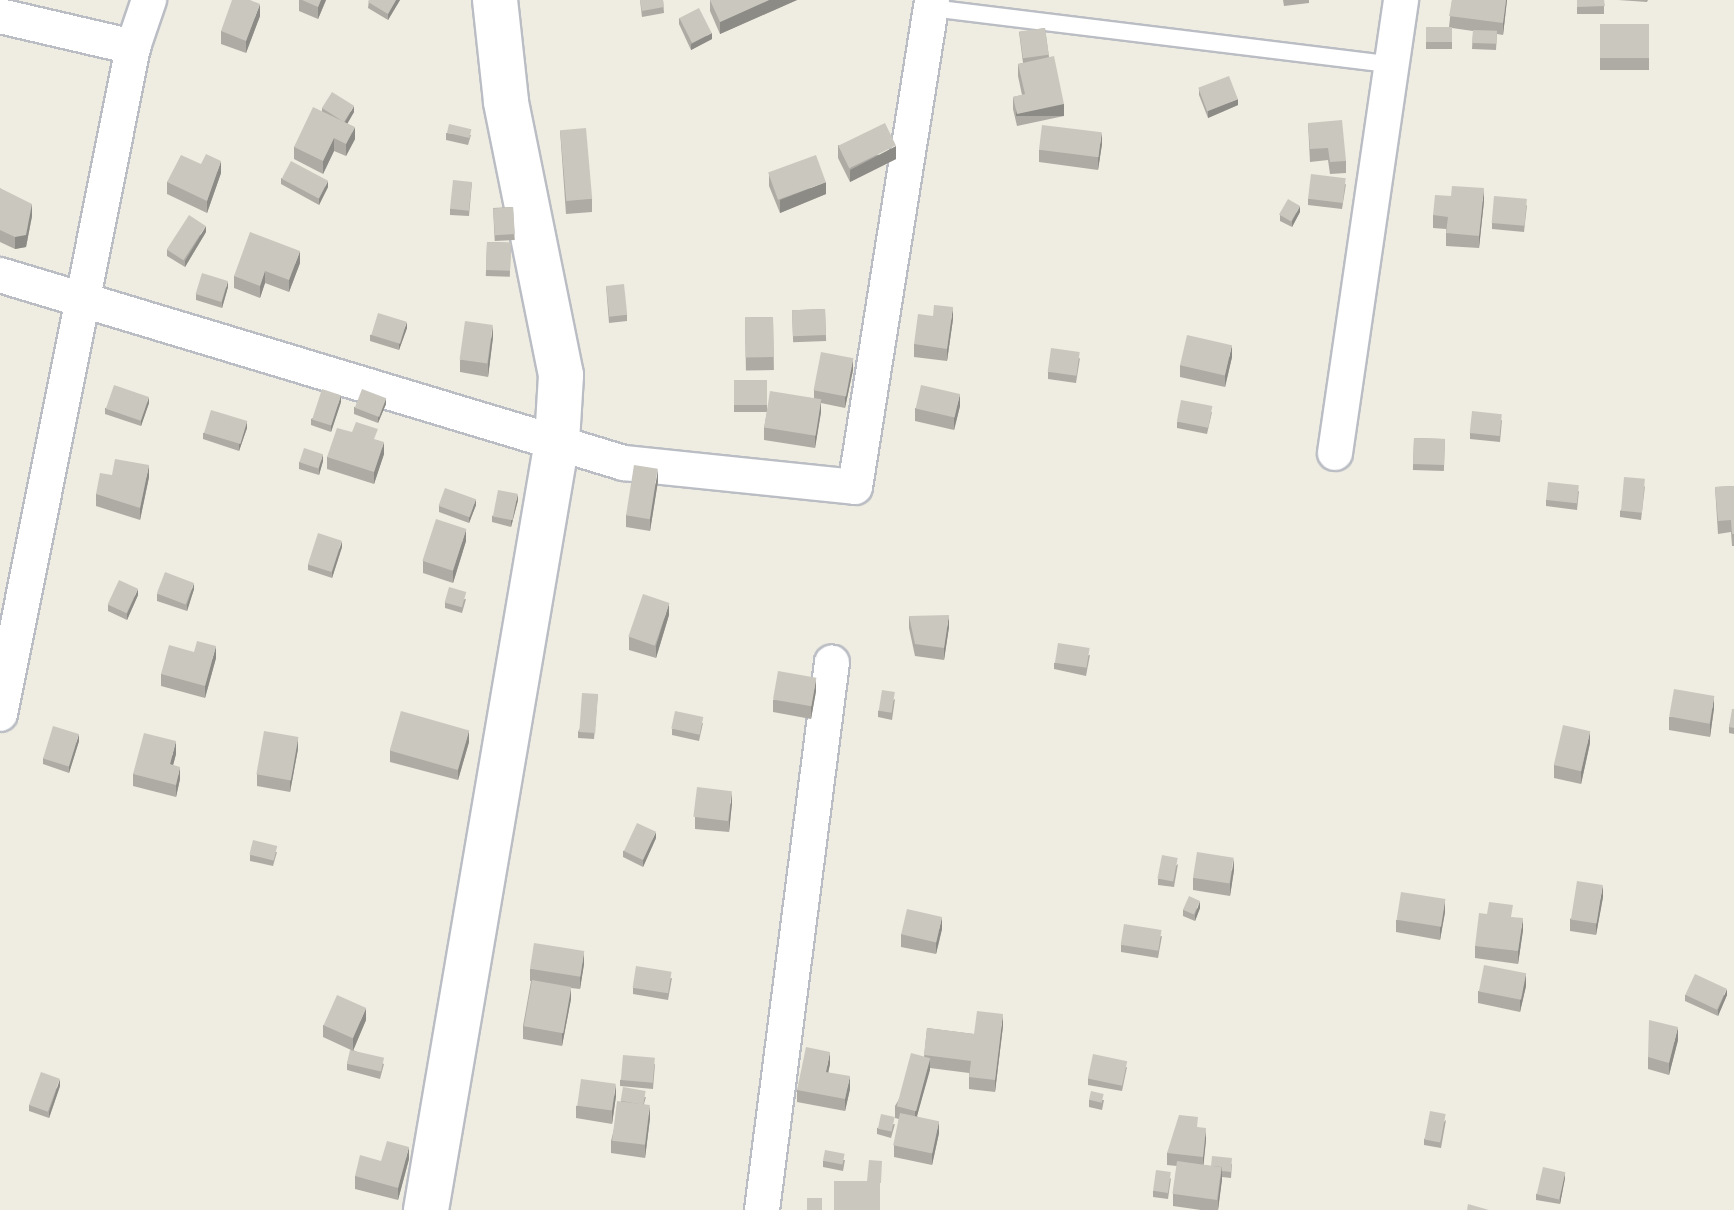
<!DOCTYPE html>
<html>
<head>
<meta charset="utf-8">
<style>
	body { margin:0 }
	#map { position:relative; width:1734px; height:1210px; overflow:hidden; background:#efede2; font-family:Ubuntu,sans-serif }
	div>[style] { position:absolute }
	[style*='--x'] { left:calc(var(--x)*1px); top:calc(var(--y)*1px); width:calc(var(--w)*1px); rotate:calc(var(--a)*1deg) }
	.roads { filter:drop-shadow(2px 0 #babdc3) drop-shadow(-2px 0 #babdc3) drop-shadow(0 2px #babdc3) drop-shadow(0 -2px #babdc3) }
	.lane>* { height:16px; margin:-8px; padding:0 8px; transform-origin:8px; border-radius:8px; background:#fff }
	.street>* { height:34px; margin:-17px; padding:0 17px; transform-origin:17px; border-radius:17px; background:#fff }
	.secondary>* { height:44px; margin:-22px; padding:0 22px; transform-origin:22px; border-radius:22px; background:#fff }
	.wall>* { inset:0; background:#aeaba4; transform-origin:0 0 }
	.shaded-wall>* { inset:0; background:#8d8b86; transform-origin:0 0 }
	.building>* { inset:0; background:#cac7bf; transform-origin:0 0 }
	span { translate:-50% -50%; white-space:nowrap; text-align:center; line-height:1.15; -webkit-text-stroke:6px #fff; paint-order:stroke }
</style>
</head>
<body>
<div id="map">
	<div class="roads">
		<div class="lane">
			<div style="--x:931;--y:8;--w:465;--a:7"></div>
		</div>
		<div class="street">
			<div style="--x:0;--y:16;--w:137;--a:13.1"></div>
			<div style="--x:0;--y:275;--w:652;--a:16.77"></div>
			<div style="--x:624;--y:463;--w:232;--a:5.9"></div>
			<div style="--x:855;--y:487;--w:493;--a:-81"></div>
			<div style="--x:1335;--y:453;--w:458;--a:-81.7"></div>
			<div style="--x:0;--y:714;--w:680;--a:-78.72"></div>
			<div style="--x:133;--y:47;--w:50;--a:-71.2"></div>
			<div style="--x:762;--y:1210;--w:552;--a:-82.72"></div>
		</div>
		<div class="secondary">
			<div style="--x:426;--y:1210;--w:780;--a:-80.33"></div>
			<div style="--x:557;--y:441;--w:66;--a:-86.5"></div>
			<div style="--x:561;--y:375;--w:279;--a:-101.4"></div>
			<div style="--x:506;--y:101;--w:102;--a:-96.2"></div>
		</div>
	</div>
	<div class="wall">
		<div style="clip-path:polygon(299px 0,326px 0,318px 19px,299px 11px)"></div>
		<div style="clip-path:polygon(369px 0,400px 0,388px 20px,368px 8px)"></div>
		<div style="clip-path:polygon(640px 0,663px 0,664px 13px,642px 17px)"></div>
		<div style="clip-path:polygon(710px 0,797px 0,720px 34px,710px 11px)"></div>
		<div style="clip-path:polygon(1283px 0,1309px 0,1309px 3px,1284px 6px)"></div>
		<div style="clip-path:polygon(1452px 0,1507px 0,1503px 35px,1497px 34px,1496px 50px,1472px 49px,1473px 31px,1452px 28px,1452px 49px,1426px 49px,1426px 28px,1449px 27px)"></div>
		<div style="left:1577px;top:0;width:27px;height:14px"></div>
		<div style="clip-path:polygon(1618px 0,1648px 0,1647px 2px)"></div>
		<div style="clip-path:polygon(260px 16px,246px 53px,221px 44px,221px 31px)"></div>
		<div style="clip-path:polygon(679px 18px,712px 39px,691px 50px,679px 24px)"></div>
		<div style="left:1600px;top:24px;width:49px;height:46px"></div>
		<div style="clip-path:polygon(1045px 28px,1049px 57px,1064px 116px,1017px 126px,1013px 109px,1013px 97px,1022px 95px,1018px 76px,1018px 64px,1023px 63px,1019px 32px)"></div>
		<div style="clip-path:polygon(1199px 89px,1238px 105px,1208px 118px,1199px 95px)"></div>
		<div style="clip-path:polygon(322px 108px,354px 112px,347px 123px,355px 139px,346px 156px,334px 151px,323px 174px,294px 159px,294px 147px,322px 111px)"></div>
		<div style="clip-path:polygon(1308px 123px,1346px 161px,1346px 173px,1330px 174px,1328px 160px,1310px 162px)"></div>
		<div style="clip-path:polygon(560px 130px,592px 199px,592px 212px,566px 214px)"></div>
		<div style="clip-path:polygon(446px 133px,471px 135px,468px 145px,446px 140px)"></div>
		<div style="clip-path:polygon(1102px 144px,1098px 170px,1039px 162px,1039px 150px)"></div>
		<div style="clip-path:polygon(838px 145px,896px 159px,850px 182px,838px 158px)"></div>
		<div style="clip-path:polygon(201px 164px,221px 173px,207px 213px,167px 194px,167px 182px)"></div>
		<div style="clip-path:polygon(769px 174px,826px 194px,780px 213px,769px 186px)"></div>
		<div style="clip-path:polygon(281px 178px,328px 187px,319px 205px,281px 184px)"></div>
		<div style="clip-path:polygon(472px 182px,469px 216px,450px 215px,450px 209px)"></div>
		<div style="clip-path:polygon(1346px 184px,1342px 209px,1308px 205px,1308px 199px)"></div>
		<div style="clip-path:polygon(0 188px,32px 216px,26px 247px,15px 249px,0 242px)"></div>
		<div style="clip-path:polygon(1484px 201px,1479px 248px,1446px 246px,1446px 229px,1433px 228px,1433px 215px)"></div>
		<div style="clip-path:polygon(1527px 205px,1524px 232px,1492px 229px,1492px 223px)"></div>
		<div style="left:513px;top:207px;width:33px;height:20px;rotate:87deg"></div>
		<div style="clip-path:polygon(1300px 212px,1292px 227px,1280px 221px,1280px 215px)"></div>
		<div style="clip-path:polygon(206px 232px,185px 267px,167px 256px,167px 250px)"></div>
		<div style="left:487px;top:242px;width:24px;height:34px;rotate:2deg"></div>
		<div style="clip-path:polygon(300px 263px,289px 292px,265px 283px,260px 298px,234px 288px,234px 276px)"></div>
		<div style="clip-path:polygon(606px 286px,627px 315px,627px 321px,609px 323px)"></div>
		<div style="clip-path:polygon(228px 287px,222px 308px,196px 300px,196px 294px)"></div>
		<div style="left:825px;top:309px;width:32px;height:33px;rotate:88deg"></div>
		<div style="left:773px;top:317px;width:53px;height:28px;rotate:89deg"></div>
		<div style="clip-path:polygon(953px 319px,947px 361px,914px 357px,914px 344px)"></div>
		<div style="clip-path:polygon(407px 328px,399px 350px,370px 341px,370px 335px)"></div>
		<div style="clip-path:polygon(493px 337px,488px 377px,460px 372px,460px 360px)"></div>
		<div style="clip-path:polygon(1232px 357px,1225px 387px,1180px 377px,1180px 365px)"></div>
		<div style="clip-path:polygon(1080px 358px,1076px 383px,1048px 379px,1048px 372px)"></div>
		<div style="clip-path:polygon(853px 370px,845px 408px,821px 403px,821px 412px,815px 448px,764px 440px,764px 428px,767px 412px,734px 412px,734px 381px,767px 380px,767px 409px,814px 398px,814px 390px)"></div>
		<div style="clip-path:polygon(341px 402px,331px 432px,311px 425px,311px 419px)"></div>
		<div style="clip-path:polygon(149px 403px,141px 426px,105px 414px,105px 408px)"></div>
		<div style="clip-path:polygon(386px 404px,378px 423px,354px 414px,354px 407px)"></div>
		<div style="clip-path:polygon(960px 406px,954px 430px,915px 421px,915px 408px)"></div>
		<div style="clip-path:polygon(1212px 412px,1207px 434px,1177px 428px,1177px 422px)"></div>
		<div style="clip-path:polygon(1502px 420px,1500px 442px,1470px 439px,1470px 433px)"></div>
		<div style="clip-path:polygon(247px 428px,239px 451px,203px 439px,203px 433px)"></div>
		<div style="left:1414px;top:438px;width:31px;height:32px;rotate:2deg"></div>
		<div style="clip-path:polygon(378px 440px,384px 454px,374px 484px,327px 469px,327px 457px)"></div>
		<div style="clip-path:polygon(323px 461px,319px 475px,299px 469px,299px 462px)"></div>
		<div style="clip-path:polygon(112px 475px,149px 477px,140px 520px,96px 506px,96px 494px)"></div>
		<div style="clip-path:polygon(658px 481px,650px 531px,626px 527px,626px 515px)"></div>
		<div style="clip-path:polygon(1645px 486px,1641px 520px,1620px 517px,1620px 511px)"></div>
		<div style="clip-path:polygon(1734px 486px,1734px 546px,1732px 546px,1731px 532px,1718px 534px,1715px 487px)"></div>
		<div style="clip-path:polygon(1579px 491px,1577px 510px,1546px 506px,1546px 500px)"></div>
		<div style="clip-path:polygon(518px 500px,511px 527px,492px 522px,492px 516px)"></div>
		<div style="clip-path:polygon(476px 505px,469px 523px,439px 512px,439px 506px)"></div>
		<div style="clip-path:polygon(466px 541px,453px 583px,423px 573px,423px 561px)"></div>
		<div style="clip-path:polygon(342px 547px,332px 578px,308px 570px,308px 564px)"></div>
		<div style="clip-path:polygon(194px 589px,187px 611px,157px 601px,157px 594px)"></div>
		<div style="clip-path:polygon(138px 595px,127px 620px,108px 611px,108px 605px)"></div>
		<div style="clip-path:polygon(466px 599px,462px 613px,445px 608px,445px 602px)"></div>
		<div style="clip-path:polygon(669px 615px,656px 658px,629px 650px,629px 637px)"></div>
		<div style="clip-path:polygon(909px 616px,949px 627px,944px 660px,915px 656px,909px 628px)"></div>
		<div style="clip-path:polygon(1090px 655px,1086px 676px,1054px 669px,1054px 663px)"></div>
		<div style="clip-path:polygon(216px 658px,205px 698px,161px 686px,161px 674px)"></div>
		<div style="clip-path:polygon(816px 691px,811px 719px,773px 712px,773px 700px)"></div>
		<div style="clip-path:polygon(598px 694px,594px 739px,578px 738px,578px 732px)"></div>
		<div style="clip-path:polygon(895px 699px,892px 720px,878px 717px,878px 711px)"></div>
		<div style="clip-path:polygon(1714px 708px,1710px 737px,1669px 730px,1669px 717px)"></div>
		<div style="clip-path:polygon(1734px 709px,1734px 734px,1729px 733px,1729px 727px)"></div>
		<div style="clip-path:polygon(703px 723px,699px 741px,672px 735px,672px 729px)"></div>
		<div style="clip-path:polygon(79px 741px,69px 773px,43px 764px,43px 758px)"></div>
		<div style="clip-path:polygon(469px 742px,458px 780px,390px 762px,390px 750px)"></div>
		<div style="clip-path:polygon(1590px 743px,1581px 784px,1554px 778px,1554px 765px)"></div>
		<div style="clip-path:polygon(298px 749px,290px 792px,257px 786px,257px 774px)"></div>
		<div style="clip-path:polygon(176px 754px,173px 765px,180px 779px,176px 797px,133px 786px,133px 774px)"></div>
		<div style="clip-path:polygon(732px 803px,729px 832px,695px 829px,695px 817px)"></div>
		<div style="clip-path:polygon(656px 838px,643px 867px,623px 857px,623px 851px)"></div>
		<div style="clip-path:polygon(277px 852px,273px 866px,250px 861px,250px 855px)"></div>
		<div style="clip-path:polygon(1178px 864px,1174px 887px,1158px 885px,1158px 879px)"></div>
		<div style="clip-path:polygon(1234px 870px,1230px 896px,1193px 890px,1193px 878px)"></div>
		<div style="clip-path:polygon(1603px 897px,1596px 935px,1570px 931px,1570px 919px)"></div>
		<div style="clip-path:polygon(1200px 908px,1195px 921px,1183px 916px,1183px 910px)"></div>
		<div style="clip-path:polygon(1445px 912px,1440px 940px,1396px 932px,1396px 920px)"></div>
		<div style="clip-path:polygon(1513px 917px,1523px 930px,1518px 964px,1475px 958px,1475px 946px)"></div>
		<div style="clip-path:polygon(942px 929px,936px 954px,901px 947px,901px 934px)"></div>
		<div style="clip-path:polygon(1162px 936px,1158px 958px,1121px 952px,1121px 945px)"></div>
		<div style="clip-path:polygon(584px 964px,580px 989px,571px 988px,571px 999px,562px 1046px,523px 1039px,523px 1026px,531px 981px,530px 981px,530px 969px)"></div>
		<div style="clip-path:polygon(672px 978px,668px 1000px,633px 994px,633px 988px)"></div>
		<div style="clip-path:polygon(1526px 986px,1520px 1012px,1478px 1003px,1478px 991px)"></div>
		<div style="clip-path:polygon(1685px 995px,1727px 995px,1718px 1016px,1685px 1001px)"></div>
		<div style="clip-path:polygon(366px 1020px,353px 1050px,384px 1064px,380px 1079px,347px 1070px,347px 1064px,351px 1050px,323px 1037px,323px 1025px)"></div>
		<div style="clip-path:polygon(1003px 1026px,995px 1092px,969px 1089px,969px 1073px,930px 1068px,917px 1116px,939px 1133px,932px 1165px,894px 1157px,894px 1145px,899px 1119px,895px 1118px,895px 1106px,924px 1057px,927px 1028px,974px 1034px)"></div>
		<div style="clip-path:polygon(1678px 1040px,1669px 1075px,1648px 1069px,1648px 1057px)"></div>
		<div style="clip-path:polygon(655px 1064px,653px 1089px,620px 1086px,620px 1080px)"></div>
		<div style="clip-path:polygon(830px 1064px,828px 1072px,850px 1089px,845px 1111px,797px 1102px,797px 1090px)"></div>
		<div style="clip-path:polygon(1127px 1067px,1122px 1091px,1088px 1085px,1088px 1078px)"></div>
		<div style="clip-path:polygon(60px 1086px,49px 1118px,29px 1111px,29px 1105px)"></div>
		<div style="clip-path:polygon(616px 1096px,612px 1124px,576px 1118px,576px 1106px)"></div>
		<div style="clip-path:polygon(646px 1097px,644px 1104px,650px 1118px,645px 1158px,611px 1153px,611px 1141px,621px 1101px)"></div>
		<div style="clip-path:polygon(1089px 1100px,1104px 1100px,1102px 1110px,1089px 1107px)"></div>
		<div style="clip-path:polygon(1446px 1120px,1441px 1148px,1424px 1145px,1424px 1139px)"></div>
		<div style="clip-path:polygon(895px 1124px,891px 1138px,877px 1134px,877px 1128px)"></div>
		<div style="clip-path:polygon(1198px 1127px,1206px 1140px,1203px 1165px,1211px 1166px,1232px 1164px,1231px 1178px,1222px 1177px,1218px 1210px,1201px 1210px,1173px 1206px,1173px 1194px,1177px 1166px,1167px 1165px,1167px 1153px)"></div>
		<div style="clip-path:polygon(409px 1159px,398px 1200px,355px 1189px,355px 1176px,381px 1161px)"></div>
		<div style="clip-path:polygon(845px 1160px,843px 1171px,823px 1167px,823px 1161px)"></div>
		<div style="clip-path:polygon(1171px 1178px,1168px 1199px,1153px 1197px,1153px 1191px)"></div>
		<div style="clip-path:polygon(1565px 1178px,1560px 1204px,1536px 1200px,1536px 1194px)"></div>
	</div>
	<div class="shaded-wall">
		<div style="clip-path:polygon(321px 0,326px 0,318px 19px,318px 7px)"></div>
		<div style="clip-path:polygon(396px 0,400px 0,388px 20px,388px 14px)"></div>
		<div style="clip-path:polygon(769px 0,797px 0,720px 34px,720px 22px)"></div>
		<div style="clip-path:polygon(1506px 0,1507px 0,1503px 35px,1503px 23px)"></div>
		<div style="clip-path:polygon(260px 4px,260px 16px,246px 53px,246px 41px)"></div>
		<div style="clip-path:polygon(712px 33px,712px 39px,691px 50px,691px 44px)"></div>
		<div style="clip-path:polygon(1238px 99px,1238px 105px,1208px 118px,1208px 111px)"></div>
		<div style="left:1064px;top:104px;width:12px;height:48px;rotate:90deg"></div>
		<div style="clip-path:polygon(354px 106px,354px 112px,345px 128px,345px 122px)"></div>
		<div style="clip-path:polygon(355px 127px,355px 139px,346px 156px,346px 144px)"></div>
		<div style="clip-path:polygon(1102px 132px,1102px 144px,1098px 170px,1098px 157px)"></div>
		<div style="clip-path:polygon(334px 138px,334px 151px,323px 174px,323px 161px)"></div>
		<div style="clip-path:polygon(896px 146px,896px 159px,850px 182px,850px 170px)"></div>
		<div style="clip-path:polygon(221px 161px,221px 173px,207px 213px,207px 201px)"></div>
		<div style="clip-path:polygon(328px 181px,328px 187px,319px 205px,319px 199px)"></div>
		<div style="clip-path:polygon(826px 182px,826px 194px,780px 213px,780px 200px)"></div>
		<div style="clip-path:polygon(1484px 188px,1484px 201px,1479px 248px,1479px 236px)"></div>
		<div style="clip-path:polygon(32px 204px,32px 216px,26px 247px,15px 249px,15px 237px)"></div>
		<div style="clip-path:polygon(1300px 206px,1300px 212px,1292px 227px,1292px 221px)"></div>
		<div style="clip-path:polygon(206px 226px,206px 232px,185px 267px,185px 261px)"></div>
		<div style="clip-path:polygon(300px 251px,300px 263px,289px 292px,289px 280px)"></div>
		<div style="clip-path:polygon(265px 271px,265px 283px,260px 298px,260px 286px)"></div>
		<div style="clip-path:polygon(228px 281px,228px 287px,222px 308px,222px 302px)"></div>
		<div style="clip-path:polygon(953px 307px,953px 319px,947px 361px,947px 349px)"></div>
		<div style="clip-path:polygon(407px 322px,407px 328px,399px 350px,399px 344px)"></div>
		<div style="clip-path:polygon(493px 325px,493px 337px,488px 377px,488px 364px)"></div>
		<div style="clip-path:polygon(1232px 345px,1232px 357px,1225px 387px,1225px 375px)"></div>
		<div style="clip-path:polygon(853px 358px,853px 370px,845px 408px,845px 396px)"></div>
		<div style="clip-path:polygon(960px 394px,960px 406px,954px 430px,954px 417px)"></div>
		<div style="clip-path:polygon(341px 395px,341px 402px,331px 432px,331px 426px)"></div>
		<div style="clip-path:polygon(149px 397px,149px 403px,141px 426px,141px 420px)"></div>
		<div style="clip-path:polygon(386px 398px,386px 404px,378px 423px,378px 417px)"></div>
		<div style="clip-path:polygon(821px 399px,821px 412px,815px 448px,815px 436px)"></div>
		<div style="clip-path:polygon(247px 421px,247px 428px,239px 451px,239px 445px)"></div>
		<div style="clip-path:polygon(384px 442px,384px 454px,374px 484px,374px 472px)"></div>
		<div style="clip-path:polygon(323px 454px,323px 461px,319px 475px,319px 468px)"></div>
		<div style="clip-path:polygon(149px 465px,149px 477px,140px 520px,140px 508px)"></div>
		<div style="clip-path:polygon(658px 469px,658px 481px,650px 531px,650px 519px)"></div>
		<div style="clip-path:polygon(518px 494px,518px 500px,511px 527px,511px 521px)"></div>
		<div style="clip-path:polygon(476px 499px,476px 505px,469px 523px,469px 517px)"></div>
		<div style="clip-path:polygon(466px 529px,466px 541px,453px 583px,453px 571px)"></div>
		<div style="clip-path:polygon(342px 541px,342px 547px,332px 578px,332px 572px)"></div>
		<div style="clip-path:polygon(194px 583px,194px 589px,187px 611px,187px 605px)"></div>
		<div style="clip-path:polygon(138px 589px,138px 595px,127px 620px,127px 614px)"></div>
		<div style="clip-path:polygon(669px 603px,669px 615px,656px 658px,656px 646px)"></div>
		<div style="clip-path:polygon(949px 615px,949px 627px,944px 660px,944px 648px)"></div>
		<div style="clip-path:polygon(216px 646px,216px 658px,205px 698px,205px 686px)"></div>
		<div style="clip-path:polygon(816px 678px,816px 691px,811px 719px,811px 707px)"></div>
		<div style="clip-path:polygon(1714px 696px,1714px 708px,1710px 737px,1710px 725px)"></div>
		<div style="clip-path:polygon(469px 730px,469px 742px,458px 780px,458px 768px)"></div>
		<div style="clip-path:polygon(1590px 731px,1590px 743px,1581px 784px,1581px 772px)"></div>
		<div style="clip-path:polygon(79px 734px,79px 741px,69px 773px,69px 766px)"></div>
		<div style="clip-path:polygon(298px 737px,298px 749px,290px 792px,290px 780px)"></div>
		<div style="clip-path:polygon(176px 741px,176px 754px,170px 777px,170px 764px)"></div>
		<div style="clip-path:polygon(180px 767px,180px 779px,176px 797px,176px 785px)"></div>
		<div style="clip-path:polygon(732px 791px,732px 803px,729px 832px,729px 820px)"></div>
		<div style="clip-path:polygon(656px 832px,656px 838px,643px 867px,643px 860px)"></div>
		<div style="clip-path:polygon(1234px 858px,1234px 870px,1230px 896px,1230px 884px)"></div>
		<div style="clip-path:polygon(1603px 885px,1603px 897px,1596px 935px,1596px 923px)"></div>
		<div style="clip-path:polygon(1445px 899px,1445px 912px,1440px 940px,1440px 928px)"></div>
		<div style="clip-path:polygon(1200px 901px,1200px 908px,1195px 921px,1195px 915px)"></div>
		<div style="clip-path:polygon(942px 917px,942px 929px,936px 954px,936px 942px)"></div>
		<div style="clip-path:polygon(1523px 918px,1523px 930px,1518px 964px,1518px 951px)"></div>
		<div style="clip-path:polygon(584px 951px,584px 964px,580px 989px,580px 977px)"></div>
		<div style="clip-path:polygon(1526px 973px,1526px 986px,1520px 1012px,1520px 999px)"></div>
		<div style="clip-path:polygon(571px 987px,571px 999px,562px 1046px,562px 1033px)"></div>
		<div style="clip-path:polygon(1727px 989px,1727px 995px,1718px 1016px,1718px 1010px)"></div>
		<div style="clip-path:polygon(366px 1008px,366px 1020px,353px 1051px,353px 1038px)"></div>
		<div style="clip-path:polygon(1003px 1014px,1003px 1026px,995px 1092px,995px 1080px)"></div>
		<div style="clip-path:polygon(1678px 1027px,1678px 1040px,1669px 1075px,1669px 1063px)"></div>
		<div style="clip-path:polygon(830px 1052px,830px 1064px,826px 1084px,826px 1072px)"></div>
		<div style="clip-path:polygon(930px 1058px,930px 1070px,915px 1123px,915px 1111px)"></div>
		<div style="clip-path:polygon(850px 1076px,850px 1089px,845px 1111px,845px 1099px)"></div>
		<div style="clip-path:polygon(60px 1079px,60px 1086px,49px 1118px,49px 1112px)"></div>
		<div style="clip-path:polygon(616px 1084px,616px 1096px,612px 1124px,612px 1111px)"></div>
		<div style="clip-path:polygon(650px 1105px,650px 1118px,645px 1158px,645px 1146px)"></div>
		<div style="clip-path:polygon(939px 1121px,939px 1133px,932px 1165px,932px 1152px)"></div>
		<div style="clip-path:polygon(1206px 1128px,1206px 1140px,1203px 1170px,1203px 1157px)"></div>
		<div style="clip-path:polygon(409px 1147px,409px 1159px,398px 1200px,398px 1188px)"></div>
		<div style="clip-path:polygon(1222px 1167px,1222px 1180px,1218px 1210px,1218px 1200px)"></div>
		<div style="clip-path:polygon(1565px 1172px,1565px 1178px,1560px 1204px,1560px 1198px)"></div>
	</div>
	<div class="building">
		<div style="clip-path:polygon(232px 0,250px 0,260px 4px,246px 41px,221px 31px)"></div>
		<div style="clip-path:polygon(302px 0,321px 0,318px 7px)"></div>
		<div style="clip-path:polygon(369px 0,396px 0,388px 14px,368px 2px)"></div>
		<div style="clip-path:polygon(640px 0,663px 0,664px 7px,642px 11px)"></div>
		<div style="clip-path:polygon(710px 0,769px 0,720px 22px)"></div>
		<div style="clip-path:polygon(1452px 0,1506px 0,1503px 23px,1449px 16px)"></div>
		<div style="clip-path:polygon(1577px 0,1604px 0,1605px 6px,1577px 7px)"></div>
		<div style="left:699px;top:8px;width:28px;height:22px;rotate:63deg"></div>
		<div style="left:1600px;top:24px;width:49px;height:34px"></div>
		<div style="left:1452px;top:27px;width:15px;height:26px;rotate:90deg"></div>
		<div style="left:1045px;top:28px;width:27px;height:26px;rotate:82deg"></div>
		<div style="left:1473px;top:30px;width:24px;height:13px;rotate:2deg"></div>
		<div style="clip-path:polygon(1054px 56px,1064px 104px,1017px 114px,1013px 97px,1025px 94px,1018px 64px)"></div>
		<div style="left:1229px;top:76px;width:25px;height:33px;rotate:69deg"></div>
		<div style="left:332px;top:92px;width:26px;height:19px;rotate:32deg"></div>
		<div style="clip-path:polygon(313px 107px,355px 127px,346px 144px,334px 138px,323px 161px,294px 147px)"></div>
		<div style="clip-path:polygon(1342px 120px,1346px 161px,1330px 162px,1328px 148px,1310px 149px,1308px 123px)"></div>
		<div style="left:885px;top:123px;width:25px;height:52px;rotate:64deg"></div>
		<div style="left:449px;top:124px;width:23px;height:9px;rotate:13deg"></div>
		<div style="left:1042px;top:125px;width:60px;height:25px;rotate:7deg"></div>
		<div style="left:586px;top:128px;width:71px;height:26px;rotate:85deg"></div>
		<div style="clip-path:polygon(206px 154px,221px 161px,207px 201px,167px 182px,181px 155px,201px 164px)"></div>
		<div style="left:816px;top:155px;width:29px;height:51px;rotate:70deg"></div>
		<div style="left:291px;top:161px;width:42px;height:20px;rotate:28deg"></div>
		<div style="left:1311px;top:174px;width:35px;height:25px;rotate:7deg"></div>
		<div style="left:453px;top:180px;width:19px;height:29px;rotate:6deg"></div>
		<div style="clip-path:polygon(1452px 186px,1484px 188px,1479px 236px,1446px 233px,1448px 217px,1433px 215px,1435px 195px,1451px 196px)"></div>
		<div style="clip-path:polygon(0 188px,32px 204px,26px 235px,15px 237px,0 230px)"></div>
		<div style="left:1494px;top:196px;width:33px;height:27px;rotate:5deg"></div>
		<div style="left:1288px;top:199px;width:14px;height:18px;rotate:30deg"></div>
		<div style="left:513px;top:207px;width:27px;height:20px;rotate:86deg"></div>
		<div style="left:189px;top:215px;width:20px;height:41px;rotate:33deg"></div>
		<div style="clip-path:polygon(250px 232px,300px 251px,289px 280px,265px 271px,260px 286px,234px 276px)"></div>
		<div style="left:487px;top:242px;width:24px;height:28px;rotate:2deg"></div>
		<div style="left:202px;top:273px;width:27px;height:22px;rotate:17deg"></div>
		<div style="left:624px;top:284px;width:31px;height:18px;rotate:84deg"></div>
		<div style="clip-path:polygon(934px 305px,953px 307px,947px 349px,914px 344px,918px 314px,933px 316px)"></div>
		<div style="left:825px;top:309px;width:26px;height:33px;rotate:88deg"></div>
		<div style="left:378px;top:313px;width:30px;height:23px;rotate:17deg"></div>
		<div style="left:773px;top:317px;width:40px;height:28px;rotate:89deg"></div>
		<div style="left:465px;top:321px;width:28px;height:39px;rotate:8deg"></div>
		<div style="left:1187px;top:335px;width:46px;height:31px;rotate:13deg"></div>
		<div style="left:1051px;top:348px;width:29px;height:24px;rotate:8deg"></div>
		<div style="left:821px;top:352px;width:33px;height:39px;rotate:11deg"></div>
		<div style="left:767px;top:380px;width:25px;height:33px;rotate:90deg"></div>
		<div style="left:114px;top:385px;width:37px;height:25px;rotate:19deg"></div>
		<div style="left:921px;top:385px;width:40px;height:24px;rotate:13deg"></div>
		<div style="left:322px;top:389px;width:20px;height:32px;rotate:18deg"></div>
		<div style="left:362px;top:389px;width:26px;height:20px;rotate:21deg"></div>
		<div style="left:770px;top:391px;width:52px;height:37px;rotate:9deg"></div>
		<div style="left:1181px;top:400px;width:32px;height:22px;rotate:11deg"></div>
		<div style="left:211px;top:410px;width:38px;height:24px;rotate:17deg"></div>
		<div style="left:1472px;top:411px;width:30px;height:22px;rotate:6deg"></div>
		<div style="clip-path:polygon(356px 422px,378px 429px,374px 439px,384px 442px,374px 472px,327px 457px,337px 428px,352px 432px)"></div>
		<div style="left:1414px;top:438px;width:31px;height:26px;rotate:2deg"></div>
		<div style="left:304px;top:448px;width:20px;height:15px;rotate:18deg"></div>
		<div style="clip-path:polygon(115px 459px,149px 465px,140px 508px,96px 494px,100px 473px,112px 475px)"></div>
		<div style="left:634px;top:465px;width:24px;height:51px;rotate:9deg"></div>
		<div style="left:1624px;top:477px;width:21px;height:34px;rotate:5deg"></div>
		<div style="left:1548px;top:482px;width:31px;height:18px;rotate:6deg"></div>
		<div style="clip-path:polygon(1734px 486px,1734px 534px,1732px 534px,1731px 520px,1718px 521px,1715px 487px)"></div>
		<div style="left:445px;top:488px;width:33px;height:19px;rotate:20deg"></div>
		<div style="left:498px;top:490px;width:20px;height:27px;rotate:11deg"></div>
		<div style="left:436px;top:519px;width:32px;height:44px;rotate:18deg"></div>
		<div style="left:318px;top:533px;width:25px;height:33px;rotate:18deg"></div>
		<div style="left:165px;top:572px;width:31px;height:23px;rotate:21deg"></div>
		<div style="left:119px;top:580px;width:21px;height:27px;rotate:25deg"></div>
		<div style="left:449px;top:587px;width:18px;height:16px;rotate:16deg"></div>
		<div style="left:643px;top:594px;width:28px;height:45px;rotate:19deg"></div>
		<div style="clip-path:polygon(949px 615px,944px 648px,915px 644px,909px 616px)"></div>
		<div style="clip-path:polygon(197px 641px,216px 646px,205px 686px,161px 674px,169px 645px,194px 652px)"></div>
		<div style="left:1058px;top:643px;width:32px;height:20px;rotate:9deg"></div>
		<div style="left:778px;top:671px;width:39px;height:29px;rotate:10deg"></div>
		<div style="left:1674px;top:689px;width:41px;height:28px;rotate:10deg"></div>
		<div style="left:882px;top:690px;width:13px;height:21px;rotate:9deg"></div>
		<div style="left:582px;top:693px;width:16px;height:39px;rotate:4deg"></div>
		<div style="clip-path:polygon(1732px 709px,1734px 709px,1734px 728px,1729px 727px)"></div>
		<div style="left:401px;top:711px;width:71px;height:41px;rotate:16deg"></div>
		<div style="left:675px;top:711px;width:29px;height:18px;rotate:12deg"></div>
		<div style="left:1563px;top:725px;width:28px;height:41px;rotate:13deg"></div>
		<div style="left:53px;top:726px;width:27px;height:34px;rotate:17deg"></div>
		<div style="left:264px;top:731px;width:35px;height:44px;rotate:10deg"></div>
		<div style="clip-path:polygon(144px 733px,176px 741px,170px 764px,180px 767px,176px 785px,133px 774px)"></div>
		<div style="left:697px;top:787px;width:35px;height:30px;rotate:7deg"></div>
		<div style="left:637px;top:823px;width:21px;height:31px;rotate:25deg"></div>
		<div style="left:253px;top:840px;width:25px;height:15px;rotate:14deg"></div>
		<div style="left:1197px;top:852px;width:37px;height:26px;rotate:9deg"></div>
		<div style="left:1162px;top:855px;width:16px;height:24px;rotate:11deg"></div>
		<div style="left:1577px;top:881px;width:26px;height:39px;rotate:9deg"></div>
		<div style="left:1401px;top:892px;width:45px;height:28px;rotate:9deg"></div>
		<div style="left:1189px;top:896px;width:12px;height:15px;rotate:24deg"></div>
		<div style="clip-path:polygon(1489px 902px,1513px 905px,1511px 917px,1523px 918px,1518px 951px,1475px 946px,1479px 913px,1487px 914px)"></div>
		<div style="left:907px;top:909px;width:36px;height:26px;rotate:13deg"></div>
		<div style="left:1124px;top:924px;width:38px;height:21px;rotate:9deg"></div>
		<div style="left:534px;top:943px;width:51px;height:26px;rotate:9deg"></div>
		<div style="left:1484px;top:965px;width:43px;height:27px;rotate:11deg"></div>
		<div style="left:636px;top:966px;width:36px;height:22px;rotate:9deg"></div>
		<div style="left:1695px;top:974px;width:35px;height:23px;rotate:25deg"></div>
		<div style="left:532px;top:980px;width:40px;height:47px;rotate:10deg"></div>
		<div style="left:337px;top:995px;width:32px;height:33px;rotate:24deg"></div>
		<div style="clip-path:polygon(977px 1011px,1003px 1014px,995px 1080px,969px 1077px,971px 1061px,924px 1055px,927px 1028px,974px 1034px)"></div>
		<div style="clip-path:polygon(1649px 1020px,1678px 1027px,1669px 1063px,1648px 1057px)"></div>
		<div style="clip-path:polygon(806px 1047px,830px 1052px,826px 1072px,850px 1076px,845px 1099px,797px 1090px)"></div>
		<div style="left:350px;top:1050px;width:35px;height:14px;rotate:13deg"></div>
		<div style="left:911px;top:1053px;width:20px;height:55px;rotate:15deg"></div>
		<div style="left:1093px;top:1054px;width:35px;height:25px;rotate:12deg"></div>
		<div style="left:623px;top:1055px;width:32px;height:25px;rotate:5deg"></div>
		<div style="left:41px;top:1072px;width:20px;height:35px;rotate:20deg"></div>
		<div style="left:581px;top:1079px;width:35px;height:27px;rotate:8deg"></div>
		<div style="left:623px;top:1087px;width:23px;height:14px;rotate:10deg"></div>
		<div style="left:1091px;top:1091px;width:13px;height:9px;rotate:13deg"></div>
		<div style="left:617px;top:1101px;width:33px;height:40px;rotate:7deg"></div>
		<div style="left:1430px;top:1111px;width:16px;height:29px;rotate:11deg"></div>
		<div style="left:900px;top:1113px;width:40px;height:33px;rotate:12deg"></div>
		<div style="left:881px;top:1114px;width:14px;height:15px;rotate:12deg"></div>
		<div style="clip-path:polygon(1179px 1115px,1198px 1117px,1197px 1127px,1206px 1128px,1203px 1157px,1167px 1153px)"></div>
		<div style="clip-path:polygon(387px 1141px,409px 1147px,398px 1188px,355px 1176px,360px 1155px,381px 1161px)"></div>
		<div style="left:825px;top:1150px;width:20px;height:11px;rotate:11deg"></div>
		<div style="clip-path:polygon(1212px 1156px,1232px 1158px,1231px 1172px,1222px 1171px,1222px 1167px,1211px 1166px)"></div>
		<div style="clip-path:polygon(869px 1160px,882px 1161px,881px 1183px,880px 1183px,880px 1181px,867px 1181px)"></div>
		<div style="left:1177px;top:1161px;width:45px;height:33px;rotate:8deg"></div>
		<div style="left:1543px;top:1167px;width:23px;height:28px;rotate:13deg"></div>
		<div style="left:1156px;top:1170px;width:15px;height:21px;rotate:8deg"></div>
		<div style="left:834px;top:1181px;width:46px;height:29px"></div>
		<div style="left:807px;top:1198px;width:15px;height:12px"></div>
		<div style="clip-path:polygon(1468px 1204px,1489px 1210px,1467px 1210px)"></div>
	</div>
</div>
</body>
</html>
